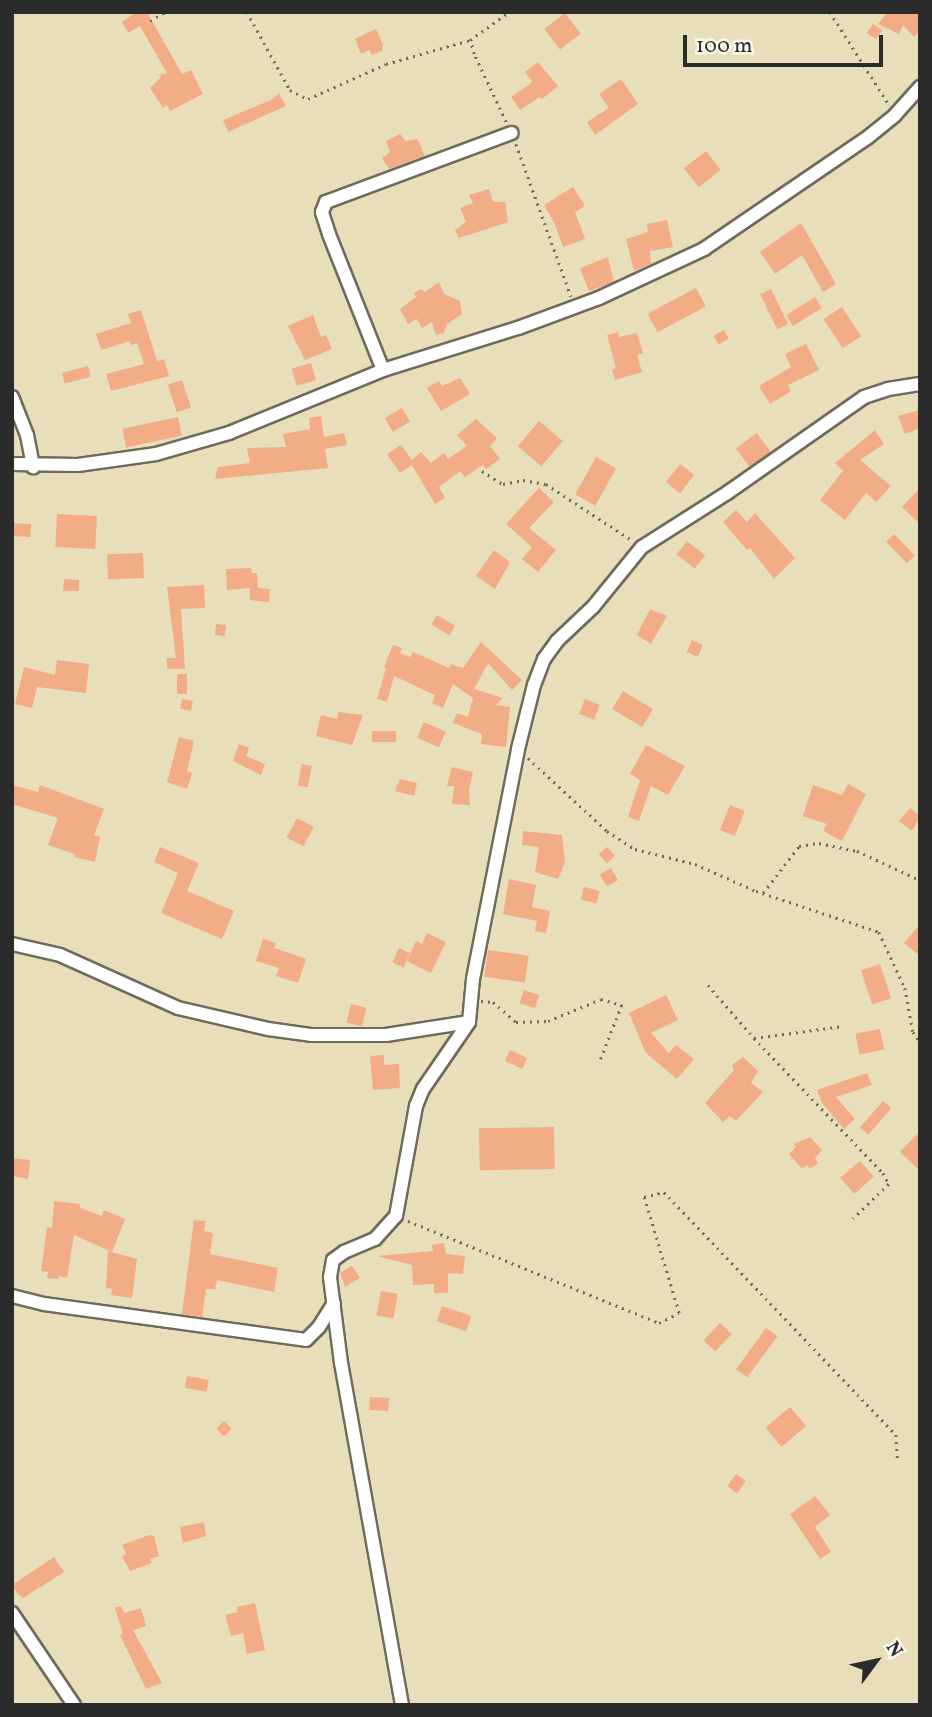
<!DOCTYPE html>
<html>
<head>
<meta charset="utf-8">
<style>
	body { margin:0 }
	#map { position:relative; width:932px; height:1717px; overflow:hidden; background:#e9deba; font-family:Vollkorn,serif }
	div>[style] { position:absolute }
	[style*='--x'] { left:calc(var(--x)*1px); top:calc(var(--y)*1px); width:calc(var(--w)*1px); rotate:calc(var(--a)*1deg) }
	.building>* { inset:0; background:#f2ac86; transform-origin:0 0 }
	.path>* { height:2.5px; margin-top:-1.25px; transform-origin:0; background:repeating-linear-gradient(90deg,#6e6a5d 0 2px,transparent 0 7px) }
	.roads { filter:drop-shadow(2px 0 #6e6a5d) drop-shadow(-2px 0 #6e6a5d) drop-shadow(0 2px #6e6a5d) drop-shadow(0 -2px #6e6a5d) }
	.minor>* { height:12px; margin:-6px; padding:0 6px; transform-origin:6px; border-radius:6px; background:#fff }
	span { translate:-50% -50%; white-space:nowrap; text-align:center; line-height:1.15; -webkit-text-stroke:5px #fbf7ec; paint-order:stroke }
	.frame { position:absolute; inset:0; border:14px solid #2b2b2b; pointer-events:none }
	.north { position:absolute; left:841px; top:1626px; width:70px; height:70px; -webkit-text-stroke:5px #fbf7ec; paint-order:stroke; rotate:57deg; font-size:19px; font-weight:700; line-height:28px; text-align:center; color:#2b2b2b }
	.north::after { content:''; display:block; margin:auto; width:24px; height:32px; background:#2b2b2b; clip-path:polygon(50% 0,100% 100%,50% 72%,0 100%) }
	.scale { position:absolute; left:683px; top:35px; width:200px; height:32px; box-sizing:border-box; border:4px solid #2b2b2b; border-top:0; padding-left:9px; font-size:21px; line-height:24px; white-space:nowrap; color:#2b2b2b; -webkit-text-stroke:5px #fbf7ec; paint-order:stroke }
</style>
</head>
<body>
<div id="map">
	<div class="building">
		<div style="clip-path:polygon(136px 12px,147px 12px,182px 74px,191px 70px,203px 94px,170px 111px,167px 105px,163px 108px,150px 88px,161px 77px,159px 75px,167px 73px,140px 26px,128px 33px,122px 22px)"></div>
		<div style="clip-path:polygon(887px 12px,920px 12px,920px 31px,914px 37px,903px 25px,899px 34px,878px 24px)"></div>
		<div style="left:565px;top:13px;width:26px;height:26px;rotate:53deg"></div>
		<div style="left:873px;top:24px;width:11px;height:11px;rotate:34deg"></div>
		<div style="clip-path:polygon(376px 29px,383px 45px,382px 51px,372px 55px,369px 50px,361px 54px,355px 39px)"></div>
		<div style="clip-path:polygon(538px 62px,558px 86px,542px 99px,540px 97px,520px 110px,511px 97px,530px 84px,532px 81px,525px 72px)"></div>
		<div style="clip-path:polygon(621px 79px,638px 104px,595px 135px,587px 122px,609px 108px,599px 94px)"></div>
		<div style="clip-path:polygon(279px 93px,286px 106px,228px 132px,223px 120px,271px 100px)"></div>
		<div style="clip-path:polygon(400px 134px,405px 141px,417px 139px,425px 156px,389px 169px,382px 158px,390px 152px,386px 141px)"></div>
		<div style="left:706px;top:151px;width:24px;height:28px;rotate:52deg"></div>
		<div style="clip-path:polygon(573px 187px,585px 206px,575px 212px,585px 239px,563px 247px,555px 224px,544px 205px)"></div>
		<div style="clip-path:polygon(489px 189px,493px 202px,505px 202px,508px 222px,459px 238px,455px 230px,466px 222px,460px 208px,473px 203px,469px 195px)"></div>
		<div style="clip-path:polygon(667px 220px,673px 247px,650px 251px,651px 264px,634px 271px,626px 239px,648px 232px,647px 224px)"></div>
		<div style="clip-path:polygon(801px 223px,836px 284px,823px 292px,802px 255px,775px 274px,760px 252px)"></div>
		<div style="clip-path:polygon(608px 257px,614px 282px,589px 291px,580px 268px)"></div>
		<div style="clip-path:polygon(439px 282px,444px 294px,460px 301px,462px 314px,447px 324px,444px 333px,436px 335px,432px 322px,422px 328px,417px 319px,408px 324px,400px 309px,416px 297px,414px 293px,421px 289px,425px 292px)"></div>
		<div style="left:696px;top:288px;width:21px;height:55px;rotate:62deg"></div>
		<div style="left:771px;top:289px;width:39px;height:12px;rotate:64deg"></div>
		<div style="left:815px;top:297px;width:13px;height:34px;rotate:58deg"></div>
		<div style="left:842px;top:307px;width:35px;height:22px;rotate:57deg"></div>
		<div style="clip-path:polygon(141px 310px,157px 361px,164px 359px,169px 376px,111px 391px,106px 374px,144px 364px,137px 343px,131px 345px,130px 341px,101px 350px,96px 334px,131px 323px,128px 314px)"></div>
		<div style="clip-path:polygon(313px 315px,321px 337px,326px 335px,332px 349px,305px 360px,288px 326px)"></div>
		<div style="left:724px;top:330px;width:10px;height:12px;rotate:61deg"></div>
		<div style="clip-path:polygon(618px 332px,619px 337px,637px 333px,643px 353px,637px 355px,642px 372px,615px 380px,612px 370px,616px 368px,607px 335px)"></div>
		<div style="clip-path:polygon(806px 344px,819px 370px,788px 385px,791px 391px,770px 404px,759px 386px,791px 367px,785px 354px)"></div>
		<div style="left:311px;top:363px;width:18px;height:20px;rotate:74deg"></div>
		<div style="left:88px;top:366px;width:11px;height:27px;rotate:75deg"></div>
		<div style="clip-path:polygon(460px 378px,470px 394px,441px 411px,427px 388px,439px 381px,442px 386px)"></div>
		<div style="left:182px;top:380px;width:29px;height:15px;rotate:72deg"></div>
		<div style="left:402px;top:408px;width:16px;height:20px;rotate:60deg"></div>
		<div style="clip-path:polygon(920px 410px,920px 428px,905px 434px,898px 416px)"></div>
		<div style="clip-path:polygon(321px 416px,324px 437px,344px 433px,347px 445px,325px 449px,328px 468px,215px 479px,218px 467px,250px 463px,247px 448px,286px 447px,283px 434px,310px 429px,309px 418px)"></div>
		<div style="left:178px;top:417px;width:19px;height:57px;rotate:78deg"></div>
		<div style="clip-path:polygon(476px 419px,497px 438px,490px 446px,500px 459px,486px 469px,483px 465px,465px 477px,460px 471px,439px 487px,445px 498px,435px 504px,412px 465px,400px 473px,387px 454px,401px 445px,412px 460px,421px 452px,431px 463px,444px 453px,448px 459px,467px 446px,457px 435px)"></div>
		<div style="left:539px;top:421px;width:31px;height:33px;rotate:40deg"></div>
		<div style="clip-path:polygon(875px 430px,884px 444px,860px 460px,891px 486px,876px 502px,866px 493px,845px 520px,820px 500px,843px 471px,835px 463px)"></div>
		<div style="left:757px;top:433px;width:24px;height:26px;rotate:54deg"></div>
		<div style="left:596px;top:457px;width:23px;height:43px;rotate:29deg"></div>
		<div style="left:680px;top:464px;width:18px;height:23px;rotate:38deg"></div>
		<div style="clip-path:polygon(539px 488px,554px 502px,529px 528px,556px 550px,538px 572px,522px 559px,532px 547px,506px 524px)"></div>
		<div style="clip-path:polygon(920px 488px,920px 524px,902px 507px)"></div>
		<div style="clip-path:polygon(736px 510px,747px 522px,755px 513px,795px 558px,774px 579px,750px 548px,747px 550px,723px 522px)"></div>
		<div style="left:57px;top:514px;width:40px;height:33px;rotate:3deg"></div>
		<div style="left:12px;top:523px;width:19px;height:13px;rotate:3deg"></div>
		<div style="left:894px;top:534px;width:30px;height:11px;rotate:46deg"></div>
		<div style="left:687px;top:541px;width:23px;height:17px;rotate:38deg"></div>
		<div style="clip-path:polygon(494px 550px,510px 562px,495px 589px,476px 576px)"></div>
		<div style="left:143px;top:553px;width:25px;height:36px;rotate:88deg"></div>
		<div style="clip-path:polygon(251px 568px,252px 573px,257px 573px,258px 588px,270px 589px,269px 602px,250px 600px,250px 588px,227px 590px,226px 569px)"></div>
		<div style="clip-path:polygon(64px 579px,79px 580px,79px 591px,63px 591px)"></div>
		<div style="clip-path:polygon(204px 585px,205px 608px,181px 609px,185px 669px,167px 669px,167px 658px,176px 658px,167px 587px)"></div>
		<div style="clip-path:polygon(650px 609px,667px 616px,651px 644px,637px 635px)"></div>
		<div style="left:437px;top:615px;width:21px;height:11px;rotate:31deg"></div>
		<div style="left:216px;top:624px;width:10px;height:11px;rotate:6deg"></div>
		<div style="left:692px;top:640px;width:12px;height:13px;rotate:24deg"></div>
		<div style="clip-path:polygon(481px 642px,522px 680px,512px 690px,488px 663px,474px 689px,503px 698px,496px 705px,510px 707px,506px 747px,481px 744px,482px 734px,453px 723px,457px 713px,468px 717px,473px 698px,453px 684px,443px 708px,432px 703px,435px 695px,394px 676px,387px 702px,377px 699px,386px 668px,384px 667px,393px 645px,402px 648px,400px 653px,410px 657px,413px 652px,449px 668px,451px 664px,463px 668px)"></div>
		<div style="clip-path:polygon(57px 660px,89px 664px,86px 693px,37px 687px,32px 708px,15px 704px,24px 667px,55px 675px)"></div>
		<div style="left:177px;top:674px;width:10px;height:20px"></div>
		<div style="left:623px;top:691px;width:35px;height:21px;rotate:31deg"></div>
		<div style="left:182px;top:699px;width:11px;height:10px;rotate:10deg"></div>
		<div style="left:585px;top:699px;width:16px;height:16px;rotate:22deg"></div>
		<div style="clip-path:polygon(338px 712px,363px 715px,352px 745px,316px 736px,321px 715px,337px 719px)"></div>
		<div style="left:424px;top:722px;width:24px;height:17px;rotate:24deg"></div>
		<div style="left:372px;top:731px;width:24px;height:11px"></div>
		<div style="clip-path:polygon(179px 737px,194px 741px,187px 771px,192px 773px,187px 789px,167px 782px)"></div>
		<div style="clip-path:polygon(239px 744px,249px 748px,246px 756px,265px 764px,261px 775px,233px 761px)"></div>
		<div style="clip-path:polygon(646px 745px,685px 766px,668px 795px,651px 786px,639px 821px,628px 817px,640px 780px,630px 774px)"></div>
		<div style="left:302px;top:764px;width:10px;height:22px;rotate:11deg"></div>
		<div style="clip-path:polygon(452px 767px,473px 772px,469px 790px,470px 805px,452px 804px,454px 786px,447px 786px)"></div>
		<div style="clip-path:polygon(400px 779px,417px 783px,414px 796px,395px 791px)"></div>
		<div style="clip-path:polygon(848px 784px,866px 794px,842px 841px,823px 831px,827px 824px,803px 816px,813px 785px,842px 795px)"></div>
		<div style="clip-path:polygon(12px 785px,38px 792px,40px 785px,104px 809px,94px 835px,100px 837px,95px 862px,74px 857px,75px 854px,48px 845px,58px 818px,12px 804px)"></div>
		<div style="left:730px;top:805px;width:16px;height:27px;rotate:22deg"></div>
		<div style="clip-path:polygon(910px 808px,920px 816px,912px 831px,899px 821px)"></div>
		<div style="left:297px;top:818px;width:19px;height:22px;rotate:28deg"></div>
		<div style="clip-path:polygon(523px 831px,562px 835px,565px 863px,558px 879px,535px 872px,539px 847px,522px 845px)"></div>
		<div style="clip-path:polygon(160px 847px,199px 863px,187px 891px,234px 911px,222px 939px,161px 913px,178px 873px,154px 862px)"></div>
		<div style="left:607px;top:847px;width:12px;height:11px;rotate:48deg"></div>
		<div style="left:611px;top:868px;width:14px;height:13px;rotate:60deg"></div>
		<div style="clip-path:polygon(509px 879px,536px 885px,532px 907px,550px 911px,546px 933px,535px 931px,537px 921px,503px 914px)"></div>
		<div style="left:584px;top:887px;width:16px;height:13px;rotate:14deg"></div>
		<div style="clip-path:polygon(920px 924px,920px 956px,904px 943px)"></div>
		<div style="clip-path:polygon(427px 933px,446px 942px,431px 973px,407px 961px,416px 941px,422px 944px)"></div>
		<div style="clip-path:polygon(263px 939px,276px 943px,274px 948px,306px 959px,298px 983px,276px 976px,279px 968px,256px 961px)"></div>
		<div style="left:399px;top:948px;width:12px;height:16px;rotate:24deg"></div>
		<div style="left:488px;top:950px;width:41px;height:27px;rotate:8deg"></div>
		<div style="left:880px;top:964px;width:36px;height:20px;rotate:72deg"></div>
		<div style="left:524px;top:990px;width:16px;height:14px;rotate:18deg"></div>
		<div style="clip-path:polygon(666px 995px,678px 1020px,651px 1033px,669px 1053px,676px 1045px,694px 1059px,677px 1079px,646px 1053px,629px 1013px)"></div>
		<div style="left:351px;top:1004px;width:16px;height:19px;rotate:14deg"></div>
		<div style="left:880px;top:1029px;width:21px;height:25px;rotate:79deg"></div>
		<div style="left:510px;top:1050px;width:19px;height:12px;rotate:25deg"></div>
		<div style="clip-path:polygon(384px 1055px,384px 1065px,399px 1064px,400px 1088px,373px 1090px,370px 1056px)"></div>
		<div style="clip-path:polygon(743px 1057px,758px 1071px,751px 1083px,763px 1092px,736px 1121px,730px 1116px,723px 1122px,705px 1103px,734px 1070px,732px 1065px)"></div>
		<div style="clip-path:polygon(867px 1073px,872px 1085px,836px 1097px,855px 1119px,844px 1129px,822px 1103px,817px 1090px)"></div>
		<div style="left:883px;top:1101px;width:11px;height:35px;rotate:41deg"></div>
		<div style="left:554px;top:1127px;width:42px;height:75px;rotate:89deg"></div>
		<div style="clip-path:polygon(920px 1131px,920px 1171px,900px 1152px)"></div>
		<div style="clip-path:polygon(810px 1137px,822px 1150px,815px 1158px,818px 1163px,810px 1169px,807px 1165px,802px 1169px,789px 1154px,796px 1147px,794px 1144px)"></div>
		<div style="clip-path:polygon(12px 1158px,30px 1160px,28px 1179px,12px 1176px)"></div>
		<div style="left:860px;top:1161px;width:21px;height:26px;rotate:49deg"></div>
		<div style="clip-path:polygon(54px 1201px,80px 1204px,80px 1208px,102px 1216px,104px 1210px,125px 1219px,112px 1252px,74px 1235px,67px 1278px,59px 1276px,59px 1279px,47px 1278px,48px 1272px,41px 1271px,47px 1227px,52px 1228px)"></div>
		<div style="clip-path:polygon(194px 1220px,206px 1221px,204px 1231px,213px 1233px,210px 1254px,278px 1268px,274px 1292px,217px 1280px,215px 1289px,206px 1289px,202px 1317px,182px 1314px)"></div>
		<div style="clip-path:polygon(444px 1243px,446px 1254px,465px 1256px,463px 1274px,448px 1273px,448px 1293px,434px 1293px,434px 1284px,413px 1285px,412px 1265px,377px 1256px,433px 1251px,432px 1245px)"></div>
		<div style="clip-path:polygon(108px 1251px,137px 1259px,132px 1298px,111px 1295px,112px 1289px,106px 1288px)"></div>
		<div style="clip-path:polygon(352px 1266px,360px 1278px,345px 1287px,340px 1273px)"></div>
		<div style="left:381px;top:1291px;width:17px;height:25px;rotate:10deg"></div>
		<div style="left:442px;top:1306px;width:31px;height:16px;rotate:19deg"></div>
		<div style="left:720px;top:1323px;width:16px;height:24px;rotate:43deg"></div>
		<div style="left:766px;top:1328px;width:14px;height:51px;rotate:36deg"></div>
		<div style="left:187px;top:1376px;width:22px;height:12px;rotate:10deg"></div>
		<div style="left:370px;top:1397px;width:19px;height:13px;rotate:3deg"></div>
		<div style="left:790px;top:1407px;width:25px;height:32px;rotate:50deg"></div>
		<div style="left:224px;top:1421px;width:11px;height:11px;rotate:45deg"></div>
		<div style="left:736px;top:1474px;width:12px;height:15px;rotate:35deg"></div>
		<div style="clip-path:polygon(815px 1496px,830px 1515px,815px 1527px,831px 1552px,820px 1559px,790px 1514px)"></div>
		<div style="clip-path:polygon(204px 1522px,206px 1536px,183px 1543px,180px 1527px)"></div>
		<div style="clip-path:polygon(149px 1535px,154px 1536px,159px 1556px,150px 1559px,152px 1563px,130px 1571px,122px 1556px,126px 1554px,122px 1545px)"></div>
		<div style="clip-path:polygon(54px 1557px,64px 1572px,23px 1598px,18px 1594px,12px 1585px)"></div>
		<div style="clip-path:polygon(255px 1603px,265px 1650px,247px 1654px,243px 1633px,231px 1636px,225px 1615px,238px 1612px,237px 1607px)"></div>
		<div style="clip-path:polygon(121px 1606px,124px 1613px,141px 1608px,146px 1626px,133px 1630px,162px 1683px,146px 1689px,120px 1635px,123px 1634px,115px 1608px)"></div>
	</div>
	<div class="path">
		<div style="--x:247;--y:12;--w:89;--a:61.1"></div>
		<div style="--x:290;--y:90;--w:20;--a:27"></div>
		<div style="--x:308;--y:99;--w:85;--a:-24.2"></div>
		<div style="--x:386;--y:64;--w:87;--a:-15.9"></div>
		<div style="--x:830;--y:12;--w:108;--a:57.5"></div>
		<div style="--x:150;--y:21;--w:17;--a:-31"></div>
		<div style="--x:506;--y:122;--w:75;--a:-115.2"></div>
		<div style="--x:474;--y:54;--w:15;--a:-106"></div>
		<div style="--x:470;--y:40;--w:48;--a:-35.7"></div>
		<div style="--x:516;--y:144;--w:162;--a:70.1"></div>
		<div style="--x:482;--y:471;--w:25;--a:32"></div>
		<div style="--x:503;--y:484;--w:20;--a:-11"></div>
		<div style="--x:523;--y:480;--w:23;--a:10"></div>
		<div style="--x:546;--y:484;--w:100;--a:33.2"></div>
		<div style="--x:528;--y:758;--w:108;--a:42.7"></div>
		<div style="--x:607;--y:831;--w:33;--a:33"></div>
		<div style="--x:635;--y:849;--w:62;--a:14"></div>
		<div style="--x:695;--y:864;--w:67;--a:23.9"></div>
		<div style="--x:756;--y:891;--w:130;--a:18.4"></div>
		<div style="--x:879;--y:932;--w:62;--a:65.1"></div>
		<div style="--x:905;--y:988;--w:45;--a:79.7"></div>
		<div style="--x:913;--y:1032;--w:12;--a:55"></div>
		<div style="--x:763;--y:893;--w:59;--a:-52.5"></div>
		<div style="--x:799;--y:846;--w:20;--a:-9"></div>
		<div style="--x:819;--y:843;--w:39;--a:12"></div>
		<div style="--x:857;--y:851;--w:69;--a:24.7"></div>
		<div style="--x:708;--y:985;--w:70;--a:49"></div>
		<div style="--x:754;--y:1038;--w:90;--a:-7.7"></div>
		<div style="--x:481;--y:1001;--w:12;--a:5"></div>
		<div style="--x:493;--y:1002;--w:30;--a:41"></div>
		<div style="--x:516;--y:1022;--w:32;--a:-2"></div>
		<div style="--x:548;--y:1021;--w:57;--a:-22.5"></div>
		<div style="--x:601;--y:999;--w:22;--a:16"></div>
		<div style="--x:622;--y:1005;--w:60;--a:111.4"></div>
		<div style="--x:754;--y:1038;--w:187;--a:46.3"></div>
		<div style="--x:883;--y:1173;--w:13;--a:61"></div>
		<div style="--x:889;--y:1184;--w:50;--a:135.8"></div>
		<div style="--x:408;--y:1221;--w:271;--a:22.1"></div>
		<div style="--x:659;--y:1323;--w:22;--a:-27"></div>
		<div style="--x:679;--y:1313;--w:121;--a:-106.8"></div>
		<div style="--x:644;--y:1197;--w:21;--a:-14"></div>
		<div style="--x:664;--y:1192;--w:336;--a:46.3"></div>
		<div style="--x:896;--y:1435;--w:26;--a:86"></div>
	</div>
	<div class="roads">
		<div class="minor">
			<div style="--x:383;--y:370;--w:146;--a:-111.7"></div>
			<div style="--x:329;--y:234;--w:23;--a:-108"></div>
			<div style="--x:322;--y:212;--w:11;--a:-68"></div>
			<div style="--x:326;--y:202;--w:198;--a:-20.4"></div>
			<div style="--x:12;--y:397;--w:41;--a:68.5"></div>
			<div style="--x:27;--y:435;--w:33;--a:79"></div>
			<div style="--x:12;--y:464;--w:66;--a:0.9"></div>
			<div style="--x:78;--y:465;--w:79;--a:-8"></div>
			<div style="--x:156;--y:454;--w:76;--a:-16"></div>
			<div style="--x:229;--y:433;--w:166;--a:-22.2"></div>
			<div style="--x:383;--y:370;--w:141;--a:-17.3"></div>
			<div style="--x:518;--y:328;--w:86;--a:-20.3"></div>
			<div style="--x:599;--y:298;--w:116;--a:-25"></div>
			<div style="--x:704;--y:249;--w:197;--a:-34.3"></div>
			<div style="--x:867;--y:138;--w:36;--a:-39"></div>
			<div style="--x:895;--y:115;--w:38;--a:-48"></div>
			<div style="--x:12;--y:944;--w:49;--a:12.9"></div>
			<div style="--x:60;--y:955;--w:129;--a:24.2"></div>
			<div style="--x:178;--y:1008;--w:92;--a:13.1"></div>
			<div style="--x:268;--y:1029;--w:43;--a:7.9"></div>
			<div style="--x:311;--y:1035;--w:75;--a:0"></div>
			<div style="--x:386;--y:1035;--w:84;--a:-8.9"></div>
			<div style="--x:469;--y:1022;--w:43;--a:-84.7"></div>
			<div style="--x:473;--y:979;--w:234;--a:-78.9"></div>
			<div style="--x:518;--y:749;--w:66;--a:-76"></div>
			<div style="--x:534;--y:685;--w:28;--a:-69"></div>
			<div style="--x:544;--y:659;--w:22;--a:-54"></div>
			<div style="--x:557;--y:641;--w:50;--a:-43.4"></div>
			<div style="--x:593;--y:607;--w:77;--a:-50.8"></div>
			<div style="--x:642;--y:547;--w:101;--a:-32.4"></div>
			<div style="--x:727;--y:493;--w:167;--a:-35"></div>
			<div style="--x:864;--y:397;--w:25;--a:-18"></div>
			<div style="--x:888;--y:389;--w:32;--a:-9"></div>
			<div style="--x:12;--y:1296;--w:33;--a:14"></div>
			<div style="--x:44;--y:1304;--w:264;--a:7.8"></div>
			<div style="--x:306;--y:1340;--w:18;--a:-45"></div>
			<div style="--x:319;--y:1327;--w:28;--a:-58"></div>
			<div style="--x:12;--y:1613;--w:111;--a:56"></div>
			<div style="--x:402;--y:1705;--w:347;--a:-100.1"></div>
			<div style="--x:341;--y:1363;--w:87;--a:-97.3"></div>
			<div style="--x:330;--y:1277;--w:17;--a:-80"></div>
			<div style="--x:333;--y:1260;--w:14;--a:-36"></div>
			<div style="--x:344;--y:1252;--w:34;--a:-23"></div>
			<div style="--x:375;--y:1239;--w:31;--a:-48"></div>
			<div style="--x:396;--y:1216;--w:112;--a:-79.7"></div>
			<div style="--x:416;--y:1106;--w:18;--a:-68"></div>
			<div style="--x:423;--y:1089;--w:81;--a:-55.5"></div>
		</div>
	</div>
	<div class="frame"></div>
	<div class="north">N</div>
	<div class="scale">100 m</div>
</div>
</body>
</html>
